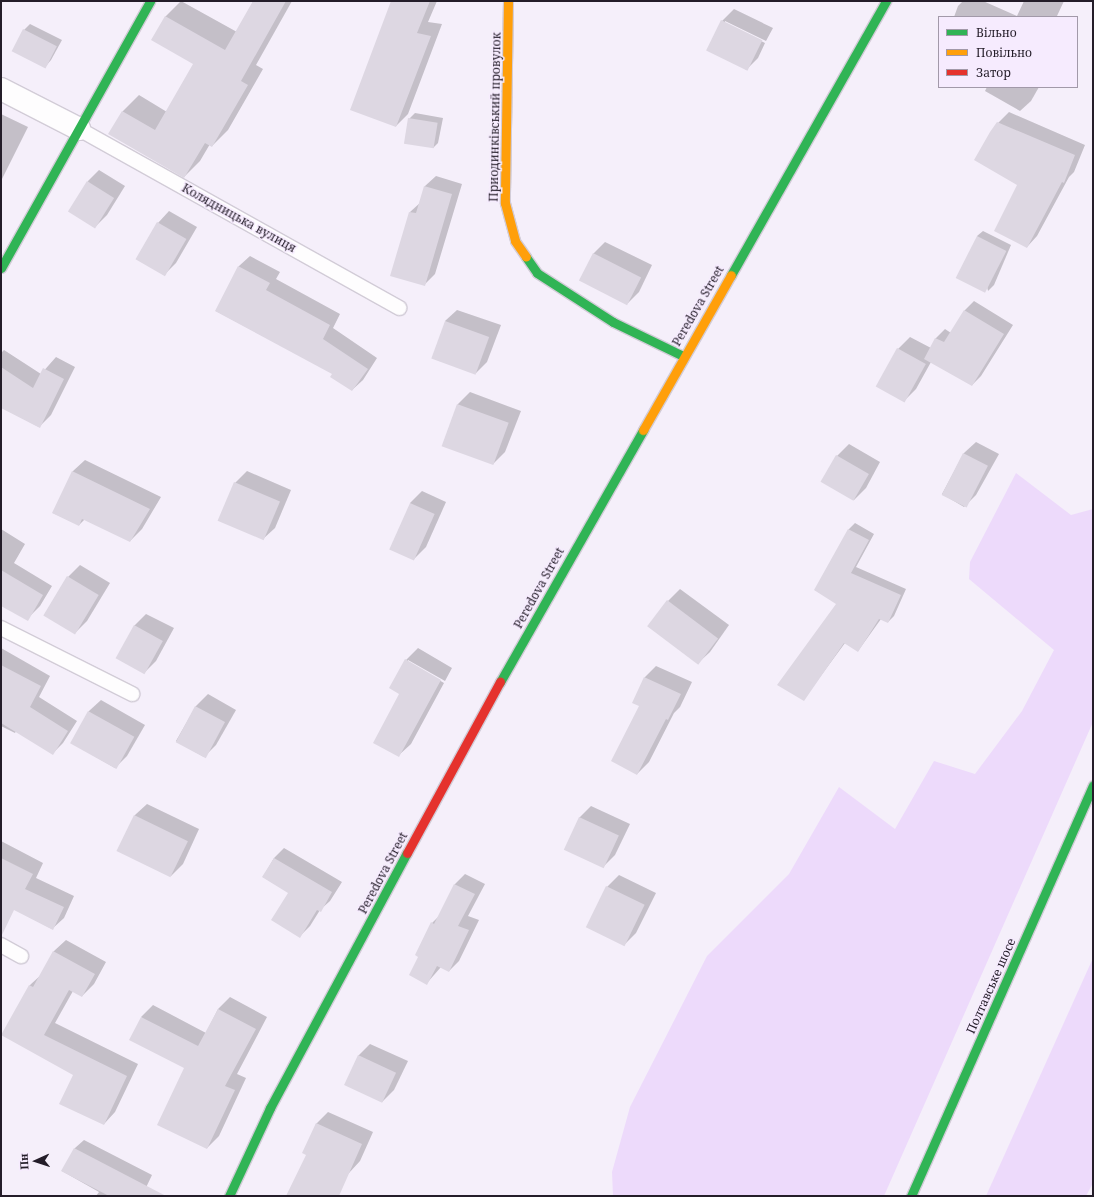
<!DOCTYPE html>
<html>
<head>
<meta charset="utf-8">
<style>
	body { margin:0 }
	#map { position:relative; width:1094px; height:1197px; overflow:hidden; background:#f5effa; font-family:"Noto Serif",serif }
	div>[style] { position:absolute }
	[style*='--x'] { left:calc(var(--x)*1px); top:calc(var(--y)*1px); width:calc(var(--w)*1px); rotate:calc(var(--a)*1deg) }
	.green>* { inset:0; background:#eddafb }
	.shadow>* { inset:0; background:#0003 }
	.building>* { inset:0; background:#ddd7e2; transform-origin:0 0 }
	.roads { filter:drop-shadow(1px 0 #d2ccd7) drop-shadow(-1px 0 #d2ccd7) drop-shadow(0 1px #d2ccd7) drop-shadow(0 -1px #d2ccd7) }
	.lane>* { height:14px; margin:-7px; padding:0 7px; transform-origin:7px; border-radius:7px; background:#fefdfe }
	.street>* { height:22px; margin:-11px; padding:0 11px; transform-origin:11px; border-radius:11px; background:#fefdfe }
	.fast>* { height:9px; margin:-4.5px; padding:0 4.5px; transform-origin:4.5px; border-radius:4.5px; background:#30b455 }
	.slow>* { height:9px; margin:-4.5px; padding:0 4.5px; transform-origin:4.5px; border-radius:4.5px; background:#ff9f0a }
	.jam>* { height:9px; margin:-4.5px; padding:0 4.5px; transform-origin:4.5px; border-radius:4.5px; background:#e5322d }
	span { translate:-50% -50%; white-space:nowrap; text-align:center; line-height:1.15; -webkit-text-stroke:3px #f6ebfe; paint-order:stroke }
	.street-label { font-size:12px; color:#241d29 }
	.frame { position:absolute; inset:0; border:2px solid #241d29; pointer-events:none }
	.legend { position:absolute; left:938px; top:16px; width:140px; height:72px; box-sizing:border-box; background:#f6ebfe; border:1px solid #a299a9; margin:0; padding:5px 7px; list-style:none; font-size:12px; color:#241d29 }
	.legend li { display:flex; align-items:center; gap:8px; height:20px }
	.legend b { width:20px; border:1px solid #a299a9 }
	.north { position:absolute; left:16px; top:1141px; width:40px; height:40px; -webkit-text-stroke:3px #f6ebfe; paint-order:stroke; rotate:267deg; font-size:11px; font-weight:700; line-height:16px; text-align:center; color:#241d29 }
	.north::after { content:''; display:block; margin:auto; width:14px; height:18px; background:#241d29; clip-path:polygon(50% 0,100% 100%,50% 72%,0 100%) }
</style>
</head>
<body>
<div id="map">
	<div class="green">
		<div style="clip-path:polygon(1016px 473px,1071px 515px,1093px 509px,1093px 722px,884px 1196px,613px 1196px,612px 1172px,630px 1107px,707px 956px,789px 874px,839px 787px,895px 829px,934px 761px,975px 774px,1022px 711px,1054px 650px,969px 579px,970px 562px)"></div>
		<div style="clip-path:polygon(1093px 958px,1093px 1183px,1086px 1196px,986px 1196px)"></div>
	</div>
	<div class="shadow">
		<div style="clip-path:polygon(181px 1px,237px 32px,253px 2px,251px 1px,292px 1px,256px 65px,263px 69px,228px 130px,212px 146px,210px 144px,200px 161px,184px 177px,110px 134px,123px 111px,139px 95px,167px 112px,194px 64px,165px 17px)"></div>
		<div style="clip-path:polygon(392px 1px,437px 1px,428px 22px,442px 24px,408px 114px,396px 126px)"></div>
		<div style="clip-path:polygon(963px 1px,983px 1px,1017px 16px,1024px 1px,1064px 1px,1057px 16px,1059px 17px,954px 17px,958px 6px)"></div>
		<div style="clip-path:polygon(734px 9px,773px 28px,766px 41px,725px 21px,725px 23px,765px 43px,758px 58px,746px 70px,722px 21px)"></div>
		<div style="clip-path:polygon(30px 24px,62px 40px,51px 60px,46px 66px,24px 30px)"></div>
		<div style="clip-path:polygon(987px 87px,1039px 87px,1031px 101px,1020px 111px,985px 91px)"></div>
		<div style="clip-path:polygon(1009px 112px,1085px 145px,1074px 172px,1069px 177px,1037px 236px,1027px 247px,1019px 185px,998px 123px)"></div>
		<div style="clip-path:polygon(415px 113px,443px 118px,438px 143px,433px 148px,409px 119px)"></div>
		<div style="clip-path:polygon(1px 114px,28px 127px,1px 181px)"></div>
		<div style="clip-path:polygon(99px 170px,125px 186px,107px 215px,95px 227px,88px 181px)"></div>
		<div style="clip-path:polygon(436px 176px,462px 184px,435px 274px,424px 285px,410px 212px,421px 202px,425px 186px)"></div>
		<div style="clip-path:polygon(169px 211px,197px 227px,176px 263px,164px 275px,158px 223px)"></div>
		<div style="clip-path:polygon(983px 231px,1011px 245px,994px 285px,988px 291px,977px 236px)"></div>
		<div style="clip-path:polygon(605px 242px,652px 265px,639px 292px,628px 303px,593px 254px)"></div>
		<div style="clip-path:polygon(250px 256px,280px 272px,276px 279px,340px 314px,333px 328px,377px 358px,363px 380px,352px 390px,333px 373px,216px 311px,239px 266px)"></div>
		<div style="clip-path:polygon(974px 301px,1013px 325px,981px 376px,972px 385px,931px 362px,916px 389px,904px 401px,898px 349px,910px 337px,931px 348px,936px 338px,945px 329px,951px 333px,965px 310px)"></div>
		<div style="clip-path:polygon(457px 310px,501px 325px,487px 362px,476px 373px,445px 321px)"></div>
		<div style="clip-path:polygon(4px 350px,41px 374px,56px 357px,75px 367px,51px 415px,39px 427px,1px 407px,1px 353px)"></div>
		<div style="clip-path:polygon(470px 392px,521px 411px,505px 452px,493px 464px,443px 445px,458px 404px)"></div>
		<div style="clip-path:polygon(976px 442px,999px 454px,976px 495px,964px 507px,942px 494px,964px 453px)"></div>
		<div style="clip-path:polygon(849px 444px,880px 462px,866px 488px,854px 500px,837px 456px)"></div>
		<div style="clip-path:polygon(85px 460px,161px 497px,142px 529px,130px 541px,85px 519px,79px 525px,53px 513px,73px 471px)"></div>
		<div style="clip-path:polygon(247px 471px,291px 490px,275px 528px,263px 539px,235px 483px)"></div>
		<div style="clip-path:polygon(422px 491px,446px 502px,426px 547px,414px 559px,410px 503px)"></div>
		<div style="clip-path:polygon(855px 523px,874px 534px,856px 567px,906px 589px,894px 616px,888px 622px,881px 619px,858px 651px,845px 643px,803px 700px,837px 603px,815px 590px,849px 529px)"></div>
		<div style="clip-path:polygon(1px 529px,25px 544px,14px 563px,52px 586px,40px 606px,31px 615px,1px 597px)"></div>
		<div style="clip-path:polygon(80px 565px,110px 583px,87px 621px,75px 633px,68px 577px)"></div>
		<div style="clip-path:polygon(680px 589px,729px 625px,710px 652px,698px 663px,668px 601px)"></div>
		<div style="clip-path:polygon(146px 614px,174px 628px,156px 661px,144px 673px,134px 626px)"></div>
		<div style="clip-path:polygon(1px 648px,50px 676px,39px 697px,77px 721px,63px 743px,53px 753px,16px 731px,15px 733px,1px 726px)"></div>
		<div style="clip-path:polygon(418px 648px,452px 668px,445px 681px,408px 660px,408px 662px,444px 683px,411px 744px,399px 755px,400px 693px,406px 660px)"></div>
		<div style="clip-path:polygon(656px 666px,692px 682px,680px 707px,674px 713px,649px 762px,637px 774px,640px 706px,645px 677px)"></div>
		<div style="clip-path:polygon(208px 694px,236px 710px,216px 745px,204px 757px,176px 741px,196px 706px)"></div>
		<div style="clip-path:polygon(101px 700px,145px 725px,127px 756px,115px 768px,72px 743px,89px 711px)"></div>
		<div style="clip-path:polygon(147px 804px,199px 829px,183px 864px,171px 876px,118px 850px,135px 815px)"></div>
		<div style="clip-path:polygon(591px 806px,630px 824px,615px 855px,603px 867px,579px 818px)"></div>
		<div style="clip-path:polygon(1px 841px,43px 863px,36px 878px,74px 896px,64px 918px,52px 929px,1px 902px)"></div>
		<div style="clip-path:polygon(284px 848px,342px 882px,330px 901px,320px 910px,310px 926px,300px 936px,290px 893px,263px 877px,274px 858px)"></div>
		<div style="clip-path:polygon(465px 874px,485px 884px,468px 916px,479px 920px,459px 961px,449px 971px,441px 967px,427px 983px,419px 956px,432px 923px,439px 916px,455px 884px)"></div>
		<div style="clip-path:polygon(619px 875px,656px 893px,636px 933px,624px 945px,607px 887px)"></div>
		<div style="clip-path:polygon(66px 940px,106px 962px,94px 984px,82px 996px,73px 991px,55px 1023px,138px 1064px,115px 1112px,104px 1124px,74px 1074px,3px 1035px,30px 985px,42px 974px,54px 951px)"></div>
		<div style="clip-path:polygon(230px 997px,267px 1017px,237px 1074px,246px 1078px,219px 1136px,207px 1148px,185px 1068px,141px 1017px,153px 1005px,206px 1033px,218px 1009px)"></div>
		<div style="clip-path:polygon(370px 1044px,408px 1061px,394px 1090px,382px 1102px,358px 1056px)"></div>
		<div style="clip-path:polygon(328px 1112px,373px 1132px,360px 1161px,349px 1173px,331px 1196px,287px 1196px,308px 1155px,316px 1124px)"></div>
		<div style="clip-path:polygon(84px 1140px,152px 1175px,142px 1196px,96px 1196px,99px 1192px,62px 1171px,75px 1148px)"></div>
	</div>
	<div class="building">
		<div style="clip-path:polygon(253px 1px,286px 1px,241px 81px,248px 85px,212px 147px,205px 143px,184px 178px,108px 134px,122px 111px,155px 130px,193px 64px,151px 40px,165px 16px,225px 50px)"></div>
		<div style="clip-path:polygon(391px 1px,430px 1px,417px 33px,431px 36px,396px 127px,350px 110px)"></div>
		<div style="left:721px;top:20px;width:46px;height:34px;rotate:26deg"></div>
		<div style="left:23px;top:29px;width:38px;height:25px;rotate:27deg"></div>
		<div style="left:408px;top:118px;width:30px;height:26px;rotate:9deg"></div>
		<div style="clip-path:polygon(997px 122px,1075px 155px,1064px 183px,1062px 182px,1027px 248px,994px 231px,1017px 185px,974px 160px,990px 132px)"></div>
		<div style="left:87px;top:181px;width:32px;height:36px;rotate:32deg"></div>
		<div style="clip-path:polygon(424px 186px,452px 194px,425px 286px,390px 276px,409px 212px,416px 213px)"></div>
		<div style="left:157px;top:222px;width:34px;height:43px;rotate:30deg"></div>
		<div style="left:977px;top:236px;width:33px;height:47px;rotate:27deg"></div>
		<div style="left:593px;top:253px;width:54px;height:31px;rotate:27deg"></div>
		<div style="clip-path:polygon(238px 266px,270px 283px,266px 290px,330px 325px,323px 339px,368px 369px,352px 391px,330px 377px,332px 374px,215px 311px)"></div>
		<div style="clip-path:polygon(964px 310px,1004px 334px,972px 386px,924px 359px,935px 338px,944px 342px)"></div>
		<div style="left:445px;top:321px;width:47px;height:40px;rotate:20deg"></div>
		<div style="left:897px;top:348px;width:33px;height:44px;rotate:29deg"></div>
		<div style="clip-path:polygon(1px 367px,33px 388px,43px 368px,64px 379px,40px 428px,1px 408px)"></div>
		<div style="left:457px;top:404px;width:55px;height:45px;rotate:20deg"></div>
		<div style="left:963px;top:453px;width:28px;height:47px;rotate:27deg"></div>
		<div style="left:836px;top:455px;width:38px;height:31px;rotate:30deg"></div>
		<div style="clip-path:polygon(72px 471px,150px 509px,130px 542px,82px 519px,79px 526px,52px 513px)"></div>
		<div style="left:234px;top:482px;width:50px;height:42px;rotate:23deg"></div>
		<div style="left:410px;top:503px;width:27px;height:51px;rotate:24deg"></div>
		<div style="clip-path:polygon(848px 529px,869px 540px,851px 573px,901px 595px,888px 623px,879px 619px,858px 652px,844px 643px,804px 701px,777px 685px,836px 604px,814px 590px)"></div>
		<div style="clip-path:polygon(1px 570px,43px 595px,28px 621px,1px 606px)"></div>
		<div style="left:67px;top:576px;width:37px;height:46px;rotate:31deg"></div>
		<div style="left:667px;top:600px;width:64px;height:33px;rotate:37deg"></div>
		<div style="left:134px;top:625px;width:33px;height:38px;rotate:29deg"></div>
		<div style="clip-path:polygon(405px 659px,441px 680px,399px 757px,373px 743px,399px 694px,389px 688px)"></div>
		<div style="clip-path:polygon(1px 665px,41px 686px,30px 707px,68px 731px,53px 755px,1px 723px)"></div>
		<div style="clip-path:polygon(644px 677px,681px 694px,668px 720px,666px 719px,637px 775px,611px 761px,639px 706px,632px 703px)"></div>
		<div style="left:195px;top:706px;width:34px;height:41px;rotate:28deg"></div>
		<div style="left:88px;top:711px;width:53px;height:37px;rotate:29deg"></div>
		<div style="left:134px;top:815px;width:60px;height:40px;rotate:26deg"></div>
		<div style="left:579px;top:817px;width:44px;height:36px;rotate:25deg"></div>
		<div style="clip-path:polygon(1px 858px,33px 874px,25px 889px,64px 907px,53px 930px,14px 910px,1px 937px)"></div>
		<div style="clip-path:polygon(274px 858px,332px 892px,321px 912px,317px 910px,300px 938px,271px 920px,288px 893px,262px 877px)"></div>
		<div style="clip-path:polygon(454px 884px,475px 894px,458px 926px,469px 930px,449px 972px,437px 966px,427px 985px,409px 975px,418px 957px,415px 955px,431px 922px,434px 924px)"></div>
		<div style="left:606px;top:886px;width:43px;height:46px;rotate:26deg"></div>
		<div style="clip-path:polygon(53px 951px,95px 974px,82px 997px,69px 990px,44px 1035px,127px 1076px,104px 1125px,59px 1104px,73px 1075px,1px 1035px,29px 985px,33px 987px)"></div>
		<div style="clip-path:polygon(218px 1009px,256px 1029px,225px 1086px,235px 1090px,207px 1149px,157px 1125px,184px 1068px,129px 1040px,141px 1017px,198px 1046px)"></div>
		<div style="left:358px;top:1055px;width:42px;height:33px;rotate:25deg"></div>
		<div style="clip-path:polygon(316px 1123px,362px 1144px,339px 1196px,286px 1196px,306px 1155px,302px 1153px)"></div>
		<div style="clip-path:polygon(74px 1148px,166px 1196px,109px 1196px,61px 1171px)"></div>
	</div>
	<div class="roads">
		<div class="lane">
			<div style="--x:79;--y:129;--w:367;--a:29.2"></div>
			<div style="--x:1;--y:628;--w:147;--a:26.7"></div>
			<div style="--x:1;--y:945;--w:23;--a:29"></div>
		</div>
		<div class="street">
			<div style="--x:1;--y:89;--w:88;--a:27.1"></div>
		</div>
		<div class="fast">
			<div style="--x:526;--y:257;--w:19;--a:55"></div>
			<div style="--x:537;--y:273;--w:90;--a:32.8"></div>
			<div style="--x:613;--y:322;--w:78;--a:25.9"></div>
			<div style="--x:1;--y:268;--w:306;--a:-60.8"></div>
			<div style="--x:731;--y:275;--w:315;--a:-60.5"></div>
			<div style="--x:500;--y:682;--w:290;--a:-60.4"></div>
			<div style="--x:229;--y:1196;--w:97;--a:-65"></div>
			<div style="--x:270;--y:1108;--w:289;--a:-61.8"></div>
			<div style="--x:911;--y:1196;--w:449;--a:-66.1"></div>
		</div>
		<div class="slow">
			<div style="--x:508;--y:1;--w:202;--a:90.9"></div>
			<div style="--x:505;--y:203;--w:39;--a:75"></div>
			<div style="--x:515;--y:241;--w:19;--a:55"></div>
			<div style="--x:643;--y:430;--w:178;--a:-60.4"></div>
		</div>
		<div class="jam">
			<div style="--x:407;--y:853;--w:195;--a:-61.5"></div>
		</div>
	</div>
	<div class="street-label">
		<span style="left:495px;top:117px;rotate:-89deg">Приодинківський провулок</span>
		<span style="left:239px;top:218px;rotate:29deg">Колядницька вулиця</span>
		<span style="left:698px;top:306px;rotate:-60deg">Peredova Street</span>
		<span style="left:539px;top:588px;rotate:-61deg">Peredova Street</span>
		<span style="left:383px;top:873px;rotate:-62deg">Peredova Street</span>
		<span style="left:991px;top:986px;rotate:-66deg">Полтавське шосе</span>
	</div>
	<div class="frame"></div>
	<ul class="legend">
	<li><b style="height:5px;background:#30b455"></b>Вільно</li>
	<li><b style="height:5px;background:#ff9f0a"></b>Повільно</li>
	<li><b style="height:5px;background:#e5322d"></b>Затор</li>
	</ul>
	<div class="north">Пн</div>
</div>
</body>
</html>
